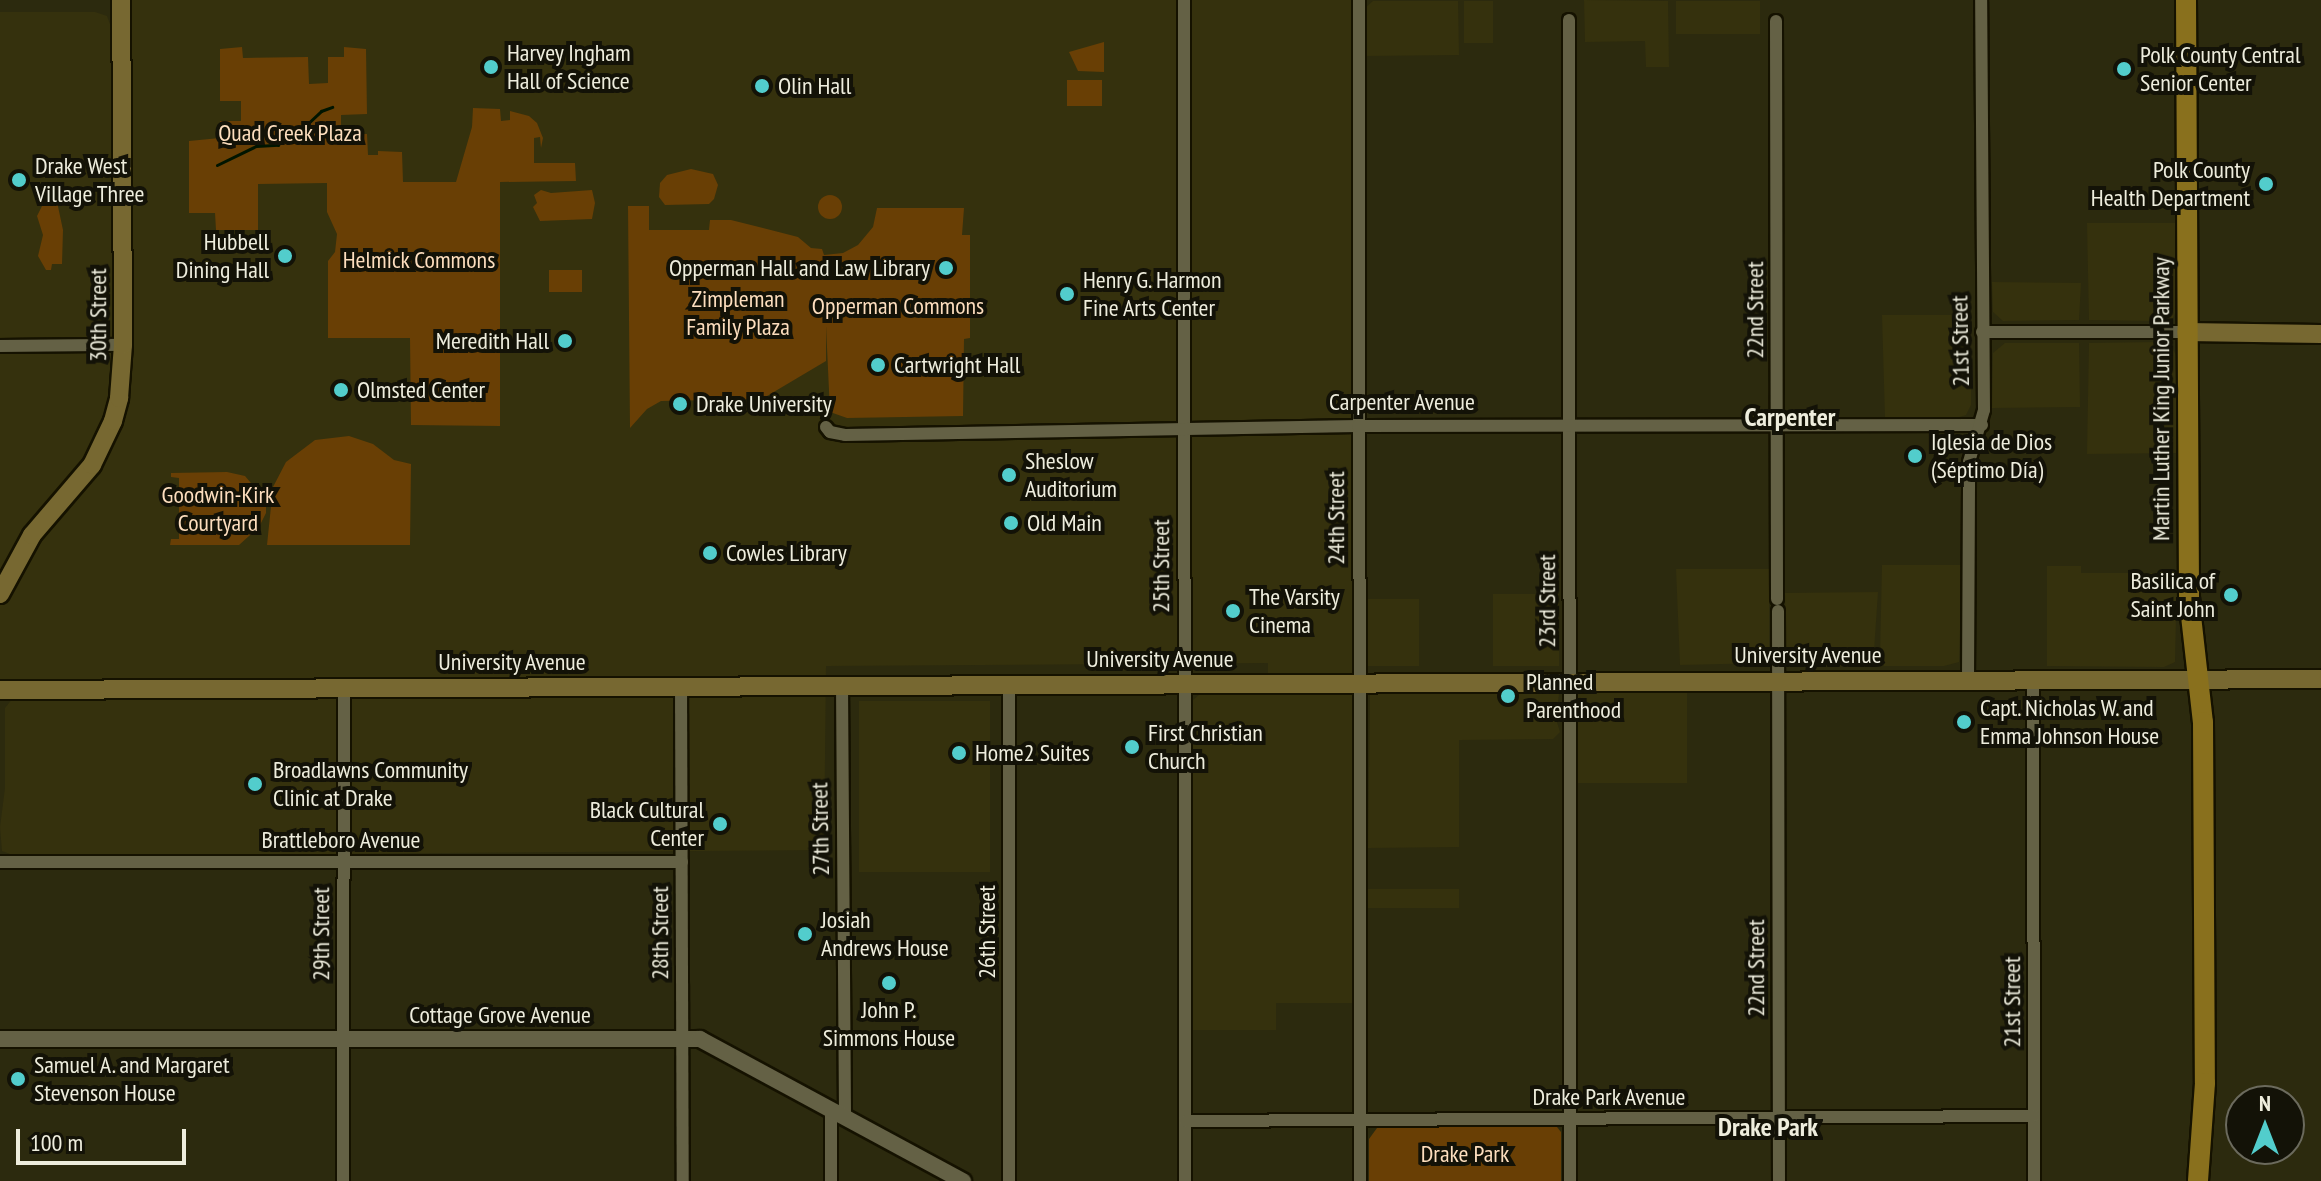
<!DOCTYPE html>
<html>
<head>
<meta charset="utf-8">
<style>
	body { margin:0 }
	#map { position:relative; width:2321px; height:1181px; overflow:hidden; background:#2c2a0e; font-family:"PT Sans Narrow",sans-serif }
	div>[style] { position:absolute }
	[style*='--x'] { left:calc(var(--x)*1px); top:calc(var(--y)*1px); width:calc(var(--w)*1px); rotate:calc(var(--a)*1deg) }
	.built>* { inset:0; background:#35310d; transform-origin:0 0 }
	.green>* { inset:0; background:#693f05; transform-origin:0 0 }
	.round { border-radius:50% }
	.stream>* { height:3px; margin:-1.5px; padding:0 1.5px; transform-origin:1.5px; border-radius:1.5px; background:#001500 }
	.roads { filter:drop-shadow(2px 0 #151200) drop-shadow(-2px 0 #151200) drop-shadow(0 2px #151200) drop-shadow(0 -2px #151200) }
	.minor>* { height:12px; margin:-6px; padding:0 6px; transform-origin:6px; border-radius:6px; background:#646145 }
	.tertiary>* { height:16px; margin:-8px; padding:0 8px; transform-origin:8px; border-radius:8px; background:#646145 }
	.secondary>* { height:18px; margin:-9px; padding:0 9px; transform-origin:9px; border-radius:9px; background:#776831 }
	.primary>* { height:20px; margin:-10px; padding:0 10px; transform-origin:10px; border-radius:10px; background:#89701d }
	.dots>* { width:22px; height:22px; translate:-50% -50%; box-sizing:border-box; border:4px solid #131207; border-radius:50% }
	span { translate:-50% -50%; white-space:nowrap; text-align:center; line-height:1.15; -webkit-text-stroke:8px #131207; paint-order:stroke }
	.poi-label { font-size:24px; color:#eeeddd }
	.left { translate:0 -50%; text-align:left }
	.right { translate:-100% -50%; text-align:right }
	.park-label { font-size:24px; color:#fddebe }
	.street-label { font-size:24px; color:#eeeddd }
	.neighbourhood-label { font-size:26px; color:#eeeddd; font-weight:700 }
	.north { position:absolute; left:2225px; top:1085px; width:80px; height:80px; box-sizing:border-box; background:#131207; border:2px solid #6b6a5d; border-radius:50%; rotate:0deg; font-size:22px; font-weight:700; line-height:32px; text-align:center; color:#eeeddd }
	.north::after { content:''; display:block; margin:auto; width:28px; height:36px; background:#52cdcc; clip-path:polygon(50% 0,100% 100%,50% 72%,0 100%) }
	.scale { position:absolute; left:16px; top:1129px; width:170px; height:36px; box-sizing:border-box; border:4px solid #eeeddd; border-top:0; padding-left:10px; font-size:24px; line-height:28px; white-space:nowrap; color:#eeeddd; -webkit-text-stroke:6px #131207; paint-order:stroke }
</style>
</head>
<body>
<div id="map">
	<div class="built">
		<div style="clip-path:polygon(122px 0,1358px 0,1360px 1003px,1276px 1003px,1276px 1030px,1193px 1030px,1192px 701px,1200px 694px,1268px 693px,1268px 663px,826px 666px,824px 850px,174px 855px,10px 854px,2px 851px,0 827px,5px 788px,5px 708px,13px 698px,0 691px,0 12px,95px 12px,107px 16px,111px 27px,114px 145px)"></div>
		<div style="clip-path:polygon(1584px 0,1668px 1px,1669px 67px,1646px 67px,1645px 41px,1585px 42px)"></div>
		<div style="clip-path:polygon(1373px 1px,1458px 1px,1459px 55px,1366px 56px,1366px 7px)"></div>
		<div style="left:1464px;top:1px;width:29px;height:42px"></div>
		<div style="left:1676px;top:1px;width:84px;height:33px"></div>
		<div style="clip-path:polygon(2087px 223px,2177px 223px,2177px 308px,2173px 318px,2158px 321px,2089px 320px)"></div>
		<div style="clip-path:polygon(1992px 282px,2081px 283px,2079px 320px,2003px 321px,1993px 312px)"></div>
		<div style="clip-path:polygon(1882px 315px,1971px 315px,1971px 405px,1966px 415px,1956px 418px,1885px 418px)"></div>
		<div style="clip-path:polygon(2159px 342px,2171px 345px,2177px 357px,2177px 453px,2087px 454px,2089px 343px)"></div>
		<div style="clip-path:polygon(2005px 343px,2079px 343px,2080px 407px,1992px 408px,1993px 353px)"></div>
		<div style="clip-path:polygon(1882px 565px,1962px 565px,1959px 662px,1944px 666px,1884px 666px,1880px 656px)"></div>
		<div style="clip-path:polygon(2047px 566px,2081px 566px,2081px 573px,2177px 573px,2175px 662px,2164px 667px,2047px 666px)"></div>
		<div style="clip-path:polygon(1676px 569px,1769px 569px,1769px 653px,1765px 663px,1680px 665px)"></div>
		<div style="clip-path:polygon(1878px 592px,1873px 666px,1801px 665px,1786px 659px,1785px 593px)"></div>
		<div style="left:1493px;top:594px;width:66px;height:72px"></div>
		<div style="left:1366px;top:599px;width:53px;height:67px"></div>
		<div style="clip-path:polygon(1555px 688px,1559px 694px,1556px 719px,1560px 732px,1553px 739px,1459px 740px,1459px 847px,1368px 848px,1370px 691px)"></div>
		<div style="clip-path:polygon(1687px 688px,1687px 783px,1576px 783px,1576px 697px,1581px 690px)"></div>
		<div style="left:990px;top:701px;width:171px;height:131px;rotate:90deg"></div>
		<div style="left:1368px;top:889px;width:91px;height:19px"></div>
	</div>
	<div class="green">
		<div style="clip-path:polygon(1104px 42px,1104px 72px,1078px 71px,1069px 52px)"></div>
		<div style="clip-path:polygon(242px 47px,243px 58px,308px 57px,309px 84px,328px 83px,328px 57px,344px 57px,344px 47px,366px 49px,367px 114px,341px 115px,341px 134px,367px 134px,368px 155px,378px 155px,378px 151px,402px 152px,403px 182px,456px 182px,472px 127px,473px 108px,500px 109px,501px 121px,510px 120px,510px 111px,529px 116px,537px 123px,543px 138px,541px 148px,540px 137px,534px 138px,534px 163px,575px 163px,576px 181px,500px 182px,500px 426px,411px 425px,410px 338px,328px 338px,328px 261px,335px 252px,337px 234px,327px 212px,327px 183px,258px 184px,258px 230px,216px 230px,215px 213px,189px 213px,189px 141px,220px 138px,220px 121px,241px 121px,241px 101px,220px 101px,220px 49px)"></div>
		<div style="left:1102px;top:80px;width:26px;height:35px;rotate:90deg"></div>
		<div style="clip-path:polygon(691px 169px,713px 174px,718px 185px,714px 199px,709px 204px,665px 205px,659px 197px,660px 183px,667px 175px)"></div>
		<div style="clip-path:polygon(541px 190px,551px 193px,592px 190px,595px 203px,592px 219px,540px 221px,533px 207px,537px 203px,534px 195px)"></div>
		<div class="round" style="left:818px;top:195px;width:24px;height:24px"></div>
		<div style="clip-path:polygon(56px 197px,63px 230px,62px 264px,52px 264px,51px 270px,46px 270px,38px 256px,43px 235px,37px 216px,42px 206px)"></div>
		<div style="clip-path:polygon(628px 206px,649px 206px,649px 230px,709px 230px,710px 220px,731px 220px,798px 237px,811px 248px,822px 249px,824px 255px,843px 253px,858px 245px,873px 227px,877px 208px,964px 208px,962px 235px,970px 235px,970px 338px,964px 339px,963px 416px,847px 418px,830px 412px,826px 326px,826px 361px,762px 399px,661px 401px,647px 409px,630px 428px)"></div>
		<div style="left:549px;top:270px;width:33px;height:22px"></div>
		<div style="clip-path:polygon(349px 436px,373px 444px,394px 460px,411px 464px,410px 545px,267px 545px,273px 487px,286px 462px,315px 440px)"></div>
		<div style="clip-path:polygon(171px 473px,227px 472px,245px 476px,266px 501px,266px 513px,259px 527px,239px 545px,170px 545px,171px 539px,179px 539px,179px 478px,171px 477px)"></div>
		<div style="clip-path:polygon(1385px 1127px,1557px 1127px,1561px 1132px,1561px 1181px,1369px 1181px,1369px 1139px,1377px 1128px)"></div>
	</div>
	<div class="stream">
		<div style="--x:217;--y:165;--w:43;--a:-26"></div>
		<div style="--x:256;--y:146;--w:22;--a:-3"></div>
		<div style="--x:278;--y:145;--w:17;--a:-57"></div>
		<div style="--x:287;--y:131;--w:16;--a:-11"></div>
		<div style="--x:303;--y:128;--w:25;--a:-43"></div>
		<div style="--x:321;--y:111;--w:12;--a:-20"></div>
	</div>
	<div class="roads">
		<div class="minor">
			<div style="--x:1184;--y:0;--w:1181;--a:89.95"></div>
			<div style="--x:1359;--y:0;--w:1181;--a:89.95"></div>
			<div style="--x:1569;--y:20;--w:1161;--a:89.95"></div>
			<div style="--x:1776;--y:21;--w:578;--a:89.9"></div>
			<div style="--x:1982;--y:332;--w:204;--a:0"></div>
			<div style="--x:0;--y:346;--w:123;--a:-0.5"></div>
			<div style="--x:826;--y:427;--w:6;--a:51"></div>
			<div style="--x:830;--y:432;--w:15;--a:11"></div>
			<div style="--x:845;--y:435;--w:513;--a:-1.01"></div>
			<div style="--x:1358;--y:426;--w:624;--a:-0.09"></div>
			<div style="--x:1778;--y:611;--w:570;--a:89.9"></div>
			<div style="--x:1968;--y:679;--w:217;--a:-89.7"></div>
			<div style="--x:1969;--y:462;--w:54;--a:-73.9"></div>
			<div style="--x:1984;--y:410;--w:410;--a:-90.4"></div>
			<div style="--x:2033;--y:679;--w:502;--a:89.89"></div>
			<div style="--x:842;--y:684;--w:433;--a:89.6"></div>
			<div style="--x:1009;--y:684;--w:497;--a:90"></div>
			<div style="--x:681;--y:686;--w:495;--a:89.8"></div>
			<div style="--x:0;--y:862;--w:682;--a:0"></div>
			<div style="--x:1185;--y:1121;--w:849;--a:-0.34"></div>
			<div style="--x:343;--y:1181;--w:494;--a:-89.9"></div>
			<div style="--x:831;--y:1181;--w:71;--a:-90"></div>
		</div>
		<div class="tertiary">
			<div style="--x:0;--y:1039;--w:700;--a:0"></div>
			<div style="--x:700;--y:1039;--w:299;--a:28.4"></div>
		</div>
		<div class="secondary">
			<div style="--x:2186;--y:332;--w:135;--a:0.8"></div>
			<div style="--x:0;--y:594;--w:67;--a:-61.5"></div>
			<div style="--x:32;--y:535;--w:92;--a:-49.4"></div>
			<div style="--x:92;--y:465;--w:49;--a:-64.5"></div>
			<div style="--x:113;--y:421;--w:24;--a:-75"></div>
			<div style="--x:119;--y:398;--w:53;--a:-85.7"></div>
			<div style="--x:123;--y:345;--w:345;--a:-90.3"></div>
			<div style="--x:0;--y:690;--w:2321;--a:-0.27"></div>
		</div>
		<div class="primary">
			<div style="--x:2186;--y:0;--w:598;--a:89.71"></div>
			<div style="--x:2189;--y:598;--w:125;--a:83.6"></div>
			<div style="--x:2203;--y:722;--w:361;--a:89.7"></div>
			<div style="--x:2205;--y:1083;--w:98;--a:94.1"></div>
		</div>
	</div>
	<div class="dots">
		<div style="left:491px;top:67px;background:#52cdcc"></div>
		<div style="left:2124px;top:69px;background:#52cdcc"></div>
		<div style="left:762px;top:86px;background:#52cdcc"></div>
		<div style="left:19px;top:180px;background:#52cdcc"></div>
		<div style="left:2266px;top:184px;background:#52cdcc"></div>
		<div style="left:285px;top:256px;background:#52cdcc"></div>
		<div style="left:946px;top:268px;background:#52cdcc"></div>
		<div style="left:1067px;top:294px;background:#52cdcc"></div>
		<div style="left:565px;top:341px;background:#52cdcc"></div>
		<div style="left:878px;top:365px;background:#52cdcc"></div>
		<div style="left:341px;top:390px;background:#52cdcc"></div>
		<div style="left:680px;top:404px;background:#52cdcc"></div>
		<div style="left:1915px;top:456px;background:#52cdcc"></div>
		<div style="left:1009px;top:475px;background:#52cdcc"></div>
		<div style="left:1011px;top:523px;background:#52cdcc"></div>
		<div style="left:710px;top:553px;background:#52cdcc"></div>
		<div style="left:2231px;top:595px;background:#52cdcc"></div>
		<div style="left:1233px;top:611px;background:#52cdcc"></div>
		<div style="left:1508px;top:696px;background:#52cdcc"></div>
		<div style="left:1964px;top:722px;background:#52cdcc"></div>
		<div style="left:1132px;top:747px;background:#52cdcc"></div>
		<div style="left:959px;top:753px;background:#52cdcc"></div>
		<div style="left:255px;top:784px;background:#52cdcc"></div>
		<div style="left:720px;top:824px;background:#52cdcc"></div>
		<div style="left:805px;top:934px;background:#52cdcc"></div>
		<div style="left:889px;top:983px;background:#52cdcc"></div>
		<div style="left:18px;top:1079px;background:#52cdcc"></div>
	</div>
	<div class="poi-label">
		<span class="left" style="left:507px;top:67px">Harvey Ingham<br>Hall of Science</span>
		<span class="left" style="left:2140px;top:69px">Polk County Central<br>Senior Center</span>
		<span class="left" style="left:778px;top:86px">Olin Hall</span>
		<span class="left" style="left:35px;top:180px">Drake West<br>Village Three</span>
		<span class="right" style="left:2250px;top:184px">Polk County<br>Health Department</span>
		<span class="right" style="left:269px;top:256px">Hubbell<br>Dining Hall</span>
		<span class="right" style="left:930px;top:268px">Opperman Hall and Law Library</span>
		<span class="left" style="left:1083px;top:294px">Henry G. Harmon<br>Fine Arts Center</span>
		<span class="right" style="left:549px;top:341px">Meredith Hall</span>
		<span class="left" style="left:894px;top:365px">Cartwright Hall</span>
		<span class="left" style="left:357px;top:390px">Olmsted Center</span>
		<span class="left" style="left:696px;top:404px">Drake University</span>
		<span class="left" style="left:1931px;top:456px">Iglesia de Dios<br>(Séptimo Día)</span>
		<span class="left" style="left:1025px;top:475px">Sheslow<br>Auditorium</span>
		<span class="left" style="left:1027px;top:523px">Old Main</span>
		<span class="left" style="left:726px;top:553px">Cowles Library</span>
		<span class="right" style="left:2215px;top:595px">Basilica of<br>Saint John</span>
		<span class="left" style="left:1249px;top:611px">The Varsity<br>Cinema</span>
		<span class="left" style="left:1526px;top:696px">Planned<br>Parenthood</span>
		<span class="left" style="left:1980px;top:722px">Capt. Nicholas W. and<br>Emma Johnson House</span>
		<span class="left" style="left:1148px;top:747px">First Christian<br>Church</span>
		<span class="left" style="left:975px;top:753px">Home2 Suites</span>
		<span class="left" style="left:273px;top:784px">Broadlawns Community<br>Clinic at Drake</span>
		<span class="right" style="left:704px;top:824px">Black Cultural<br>Center</span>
		<span class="left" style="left:821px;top:934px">Josiah<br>Andrews House</span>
		<span style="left:889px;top:1024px">John P.<br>Simmons House</span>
		<span class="left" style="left:34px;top:1079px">Samuel A. and Margaret<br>Stevenson House</span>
	</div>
	<div class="park-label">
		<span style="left:290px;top:133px">Quad Creek Plaza</span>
		<span style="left:419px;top:260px">Helmick Commons</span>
		<span style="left:738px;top:313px">Zimpleman<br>Family Plaza</span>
		<span style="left:898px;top:306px">Opperman Commons</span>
		<span style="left:218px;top:509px">Goodwin-Kirk<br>Courtyard</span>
		<span style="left:1465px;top:1154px">Drake Park</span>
	</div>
	<div class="street-label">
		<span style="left:1755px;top:310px;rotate:-90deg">22nd Street</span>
		<span style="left:98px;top:315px;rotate:-90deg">30th Street</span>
		<span style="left:1960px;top:341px;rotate:-91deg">21st Street</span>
		<span style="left:2161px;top:399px;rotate:-90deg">Martin Luther King Junior Parkway</span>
		<span style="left:1402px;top:402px">Carpenter Avenue</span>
		<span style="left:1336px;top:518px;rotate:-90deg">24th Street</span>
		<span style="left:1161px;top:566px;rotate:-90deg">25th Street</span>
		<span style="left:1547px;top:601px;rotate:-90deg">23rd Street</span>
		<span style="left:1808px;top:655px">University Avenue</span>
		<span style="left:1160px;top:659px">University Avenue</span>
		<span style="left:512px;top:662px">University Avenue</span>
		<span style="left:820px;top:829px;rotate:-91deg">27th Street</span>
		<span style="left:341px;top:840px">Brattleboro Avenue</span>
		<span style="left:987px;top:932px;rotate:-90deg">26th Street</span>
		<span style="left:660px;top:933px;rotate:-90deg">28th Street</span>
		<span style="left:321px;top:934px;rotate:-90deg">29th Street</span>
		<span style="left:1756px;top:968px;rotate:-90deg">22nd Street</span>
		<span style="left:2012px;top:1002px;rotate:-90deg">21st Street</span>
		<span style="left:500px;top:1015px">Cottage Grove Avenue</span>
		<span style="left:1609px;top:1097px">Drake Park Avenue</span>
	</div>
	<div class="neighbourhood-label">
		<span style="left:1790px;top:417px">Carpenter</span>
		<span style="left:1768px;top:1127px">Drake Park</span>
	</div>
	<div class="north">N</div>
	<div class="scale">100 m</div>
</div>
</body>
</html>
